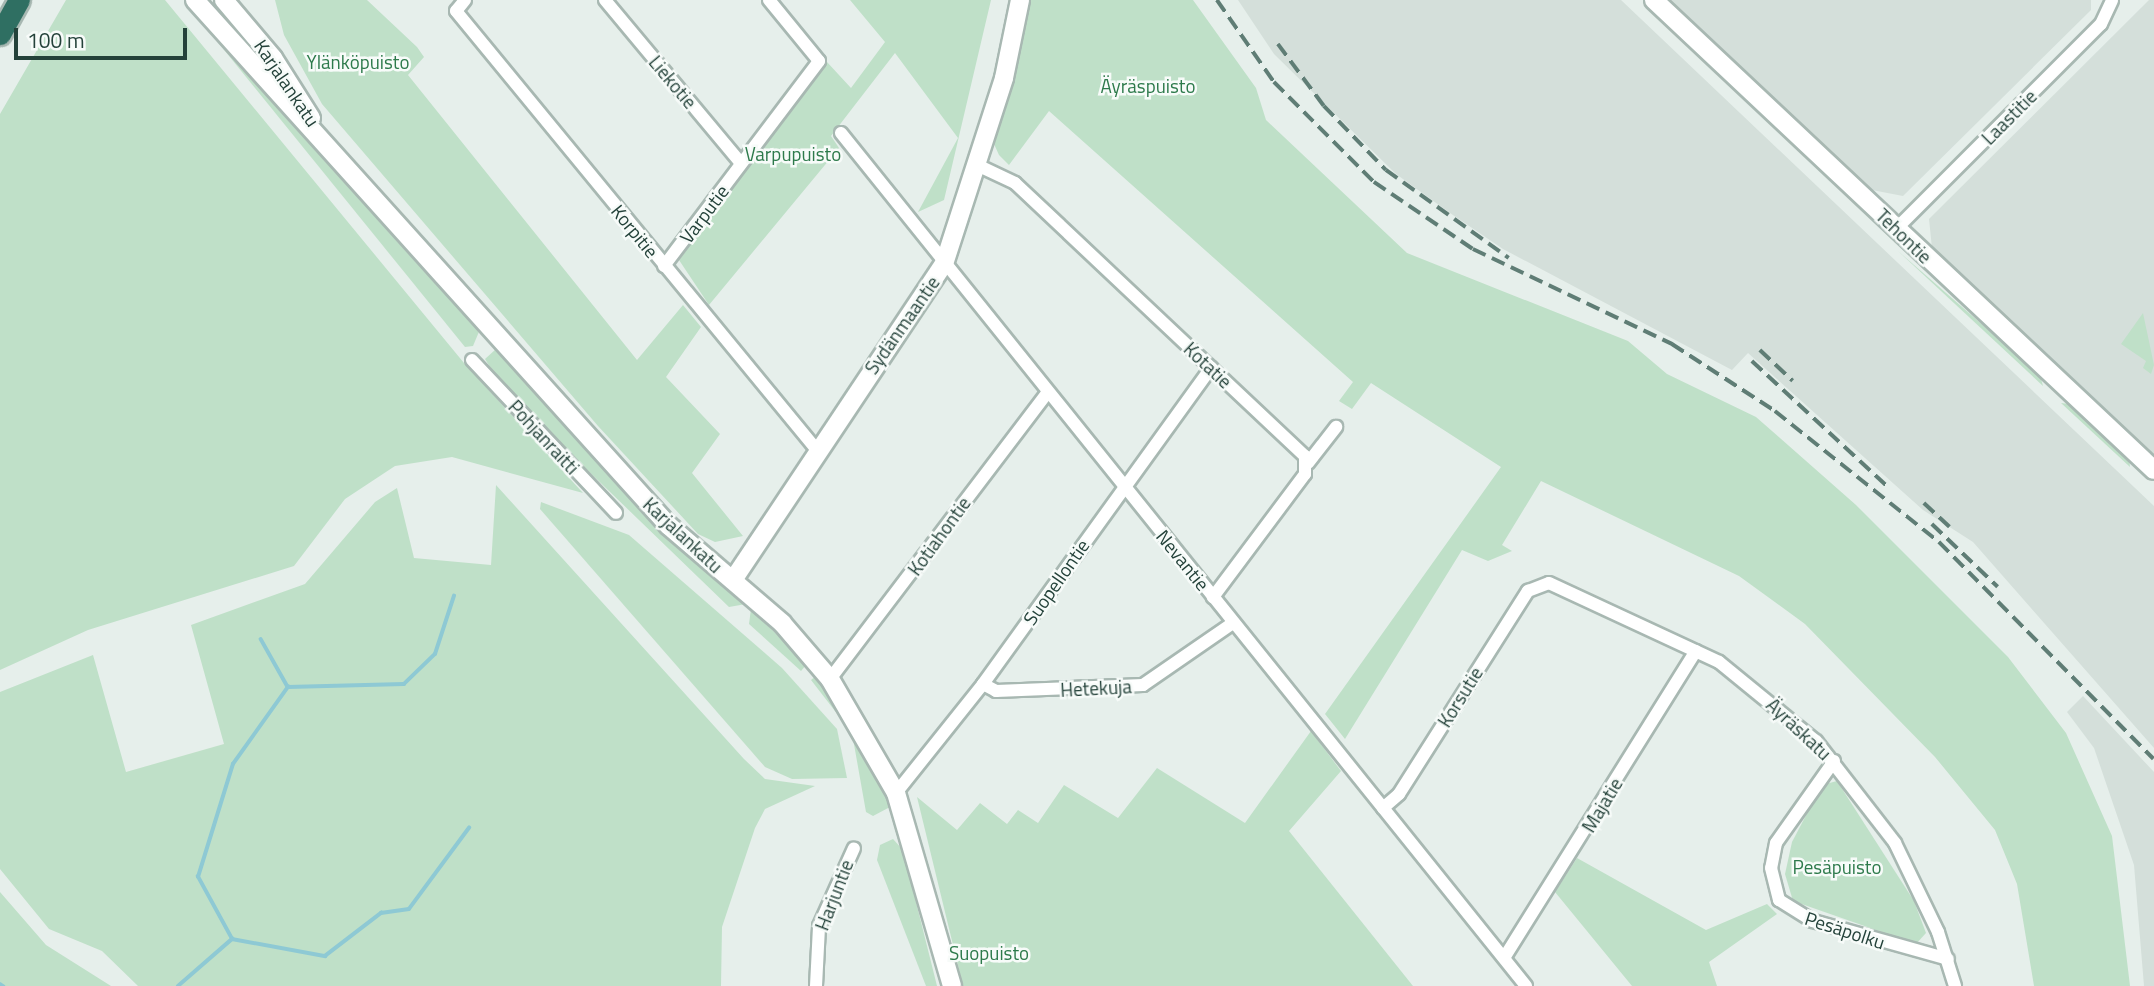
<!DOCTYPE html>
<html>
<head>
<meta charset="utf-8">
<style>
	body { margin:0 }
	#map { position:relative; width:2154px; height:986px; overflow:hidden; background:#e6efeb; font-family:"Titillium Web",sans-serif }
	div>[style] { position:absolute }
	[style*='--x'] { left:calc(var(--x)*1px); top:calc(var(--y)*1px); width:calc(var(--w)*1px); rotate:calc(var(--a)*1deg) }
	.built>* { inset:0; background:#d4dfda }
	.green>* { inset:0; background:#bfe0c8 }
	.stream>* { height:3.5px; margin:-1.75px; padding:0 1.75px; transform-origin:1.75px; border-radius:1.75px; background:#8ec9d4 }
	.roads { filter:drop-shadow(2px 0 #a8b8b2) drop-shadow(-2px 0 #a8b8b2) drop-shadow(0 2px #a8b8b2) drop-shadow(0 -2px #a8b8b2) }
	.street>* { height:12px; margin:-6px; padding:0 6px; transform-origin:6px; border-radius:6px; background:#fff }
	.secondary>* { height:18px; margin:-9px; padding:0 9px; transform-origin:9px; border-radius:9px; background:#fff }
	.highway>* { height:21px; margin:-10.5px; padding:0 10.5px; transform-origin:10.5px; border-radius:10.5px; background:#2f6f62 }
	.rail>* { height:3.5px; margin-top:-1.75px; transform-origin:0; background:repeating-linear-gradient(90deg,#5f7d75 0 14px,transparent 0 21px) }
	span { translate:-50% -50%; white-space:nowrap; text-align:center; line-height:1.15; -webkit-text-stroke:5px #f7fbf9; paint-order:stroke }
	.park-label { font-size:19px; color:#2d7a4b }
	.street-label { font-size:19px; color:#24423a }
	.scale { position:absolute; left:14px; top:28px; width:173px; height:32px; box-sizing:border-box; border:4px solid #24423a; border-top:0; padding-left:9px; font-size:21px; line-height:24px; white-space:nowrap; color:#24423a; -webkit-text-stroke:5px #f7fbf9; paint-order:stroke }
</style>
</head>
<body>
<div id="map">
	<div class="built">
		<div style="clip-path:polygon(1238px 0,1621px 0,2154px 506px,2154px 748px,1973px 542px,1923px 510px,1748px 353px,1732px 370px,1503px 249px,1450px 213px,1396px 174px,1274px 54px)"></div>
		<div style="clip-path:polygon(1668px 0,2091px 0,2091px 10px,1903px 196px,1872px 190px)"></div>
		<div style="clip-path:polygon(2149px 0,2154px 0,2154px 455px,1932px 248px,1929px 219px)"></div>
		<div style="clip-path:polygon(2083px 696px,2154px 772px,2154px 986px,2144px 986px,2134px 865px,2094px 748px,2067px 712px)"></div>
	</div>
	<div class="green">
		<div style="clip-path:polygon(66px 0,165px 0,464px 363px,583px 493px,452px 457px,395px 466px,345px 499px,294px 566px,88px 630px,0 670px,0 114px)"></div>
		<div style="clip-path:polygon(275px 0,367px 0,417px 47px,424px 57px,408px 75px,637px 360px,683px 305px,701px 327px,666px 377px,720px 434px,692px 473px,743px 536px,715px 542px,698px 534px,598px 426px,322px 104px,284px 35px)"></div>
		<div style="clip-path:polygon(850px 0,991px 0,944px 200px,918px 212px,958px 138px,895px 53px,831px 136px,839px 148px,709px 305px,679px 260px,827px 62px,851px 88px,885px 42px)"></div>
		<div style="clip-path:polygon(1031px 0,1193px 0,1256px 88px,1266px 120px,1407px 253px,1628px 341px,1667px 374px,1756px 417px,1856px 505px,2008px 657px,2066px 733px,2112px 836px,2130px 986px,2034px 986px,2017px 884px,1995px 830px,1935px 757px,1805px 624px,1739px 576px,1541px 481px,1502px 545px,1512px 551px,1488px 561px,1462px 550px,1345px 739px,1325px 714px,1501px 467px,1371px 383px,1352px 409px,1339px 401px,1353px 382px,1049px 111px,1009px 165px,999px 155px,994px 144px)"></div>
		<div style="clip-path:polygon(216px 32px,481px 327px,473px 346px,465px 347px,212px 35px)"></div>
		<div style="clip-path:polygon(1898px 251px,2040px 375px,2043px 386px)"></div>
		<div style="clip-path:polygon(2143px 313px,2154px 365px,2151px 374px,2143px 368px,2146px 361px,2121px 344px)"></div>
		<div style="clip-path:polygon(496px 349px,661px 530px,746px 604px,729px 607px,579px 462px,493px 372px,485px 359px)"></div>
		<div style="clip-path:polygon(2061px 403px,2069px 404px,2129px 458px,2130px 467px)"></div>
		<div style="clip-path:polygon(496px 485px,744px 759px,765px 779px,815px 786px,765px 809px,755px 828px,722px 927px,721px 986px,138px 986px,102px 951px,49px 929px,0 869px,0 692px,93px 655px,126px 772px,224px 744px,191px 625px,305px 584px,375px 502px,397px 488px,414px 558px,491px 565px)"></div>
		<div style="clip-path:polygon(541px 502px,629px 535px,782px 668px,837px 729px,847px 778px,792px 779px,765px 767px,540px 509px)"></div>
		<div style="clip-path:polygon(751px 609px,807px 664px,801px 671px,749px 624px)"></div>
		<div style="clip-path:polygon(816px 676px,868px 758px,890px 807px,873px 816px,866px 812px,852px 733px,811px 680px)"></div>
		<div style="clip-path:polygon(1311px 731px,1341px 771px,1289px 831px,1413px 986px,963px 986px,917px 797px,957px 830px,980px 803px,1007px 824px,1018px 810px,1038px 823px,1064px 785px,1118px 818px,1157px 768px,1245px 823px)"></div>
		<div style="clip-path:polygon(1837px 781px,1914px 901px,1926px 933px,1916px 944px,1793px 901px,1785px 874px,1792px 842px,1822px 785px)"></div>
		<div style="clip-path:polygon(893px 839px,903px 850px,937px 986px,926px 986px,877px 860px,880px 845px)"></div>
		<div style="clip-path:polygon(1577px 858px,1706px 930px,1767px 904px,1777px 914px,1709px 962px,1717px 986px,1632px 986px,1555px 892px)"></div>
		<div style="clip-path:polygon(0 892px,46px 945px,111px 986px,0 986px)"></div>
	</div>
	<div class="stream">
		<div style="--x:261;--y:639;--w:55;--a:60.6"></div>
		<div style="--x:232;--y:939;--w:71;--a:-118.7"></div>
		<div style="--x:198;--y:877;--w:118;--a:-72.8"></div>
		<div style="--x:233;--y:764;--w:95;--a:-54.5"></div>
		<div style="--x:288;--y:687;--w:116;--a:-1.5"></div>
		<div style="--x:404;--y:684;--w:43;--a:-44.1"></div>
		<div style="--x:435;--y:654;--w:61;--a:-71.9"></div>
		<div style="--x:0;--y:984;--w:4;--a:34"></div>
		<div style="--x:178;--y:986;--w:72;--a:-41"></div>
		<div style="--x:232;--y:939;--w:95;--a:10.4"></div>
		<div style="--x:325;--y:956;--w:71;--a:-37.5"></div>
		<div style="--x:381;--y:913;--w:28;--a:-8"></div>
		<div style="--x:409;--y:909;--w:101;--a:-53.5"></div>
	</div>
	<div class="roads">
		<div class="street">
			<div style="--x:465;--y:0;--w:14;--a:129"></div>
			<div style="--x:456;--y:11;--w:567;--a:50.58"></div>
			<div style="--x:605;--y:0;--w:212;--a:50.2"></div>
			<div style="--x:841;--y:133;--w:1094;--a:51.23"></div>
			<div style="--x:977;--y:165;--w:42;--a:25.3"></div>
			<div style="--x:1015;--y:183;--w:398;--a:43.3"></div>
			<div style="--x:1305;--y:456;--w:18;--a:90"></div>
			<div style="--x:1305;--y:474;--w:154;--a:126.8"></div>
			<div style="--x:1897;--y:228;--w:288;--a:-45"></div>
			<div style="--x:2101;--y:24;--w:26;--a:-65"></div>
			<div style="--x:664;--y:266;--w:257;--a:-52.9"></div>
			<div style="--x:819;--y:61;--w:79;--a:-129.3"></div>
			<div style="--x:472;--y:360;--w:210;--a:46.7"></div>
			<div style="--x:1308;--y:463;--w:46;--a:-52.1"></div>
			<div style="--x:830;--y:679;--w:359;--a:-52.8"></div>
			<div style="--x:983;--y:684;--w:15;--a:28"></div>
			<div style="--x:996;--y:691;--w:147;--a:-2.3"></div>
			<div style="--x:1143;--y:685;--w:109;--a:-34.6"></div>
			<div style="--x:1834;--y:761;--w:100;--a:125.3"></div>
			<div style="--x:1776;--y:843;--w:25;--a:101"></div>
			<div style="--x:1771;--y:868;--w:33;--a:76"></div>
			<div style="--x:1779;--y:900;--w:40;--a:32"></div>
			<div style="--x:1813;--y:921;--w:140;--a:15.7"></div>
			<div style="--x:896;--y:793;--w:139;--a:-51.4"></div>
			<div style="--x:983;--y:684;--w:390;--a:-54.2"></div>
			<div style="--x:1383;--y:808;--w:21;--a:-41"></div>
			<div style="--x:1399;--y:794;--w:241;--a:-57.6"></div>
			<div style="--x:1528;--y:591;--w:22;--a:-21"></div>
			<div style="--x:1549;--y:583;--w:187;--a:24.9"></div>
			<div style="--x:1719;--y:662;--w:125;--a:39.2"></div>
			<div style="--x:1816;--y:741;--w:129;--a:52.2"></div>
			<div style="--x:1895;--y:843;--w:99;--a:64.2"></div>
			<div style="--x:1938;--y:932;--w:57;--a:72.5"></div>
			<div style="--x:1504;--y:958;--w:362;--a:-58"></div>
			<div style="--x:816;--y:986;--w:60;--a:-87.1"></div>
			<div style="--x:819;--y:926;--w:85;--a:-65.8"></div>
		</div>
		<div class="secondary">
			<div style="--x:195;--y:0;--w:708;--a:47.98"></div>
			<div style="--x:669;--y:526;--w:149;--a:40.6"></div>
			<div style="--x:782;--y:623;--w:74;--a:49.4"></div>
			<div style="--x:830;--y:679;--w:132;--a:59.9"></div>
			<div style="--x:896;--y:793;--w:201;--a:73.8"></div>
			<div style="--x:224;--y:0;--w:76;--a:49.8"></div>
			<div style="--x:273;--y:58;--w:71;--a:57.7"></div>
			<div style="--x:1654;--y:0;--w:686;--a:43.23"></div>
			<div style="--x:733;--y:580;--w:380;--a:-56.3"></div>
			<div style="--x:944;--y:264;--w:195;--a:-72.1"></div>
			<div style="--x:1004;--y:78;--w:80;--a:-78.4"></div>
		</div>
		<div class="highway">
			<div style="--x:0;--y:34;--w:39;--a:-61"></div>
		</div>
	</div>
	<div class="rail">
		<div style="--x:1217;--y:0;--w:100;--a:55.2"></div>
		<div style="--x:1274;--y:82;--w:141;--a:45"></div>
		<div style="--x:1374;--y:182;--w:120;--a:34.1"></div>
		<div style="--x:1473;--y:249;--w:221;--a:25.5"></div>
		<div style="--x:1672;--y:344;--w:123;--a:33"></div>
		<div style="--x:1775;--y:411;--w:210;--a:38.6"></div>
		<div style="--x:1939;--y:542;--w:305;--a:45.3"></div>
		<div style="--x:1278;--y:44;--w:77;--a:53.4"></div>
		<div style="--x:1324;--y:106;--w:89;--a:45.9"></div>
		<div style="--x:1386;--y:170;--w:151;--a:35.6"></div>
		<div style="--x:1760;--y:350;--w:45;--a:43.2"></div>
		<div style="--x:1752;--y:361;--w:187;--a:42.8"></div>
		<div style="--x:1924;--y:503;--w:35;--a:43"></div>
		<div style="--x:1932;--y:524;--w:91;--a:43.7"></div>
	</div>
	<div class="park-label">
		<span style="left:358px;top:62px">Ylänköpuisto</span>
		<span style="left:1148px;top:86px">Äyräspuisto</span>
		<span style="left:793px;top:154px">Varpupuisto</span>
		<span style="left:1837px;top:867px">Pesäpuisto</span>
		<span style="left:989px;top:953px">Suopuisto</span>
	</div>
	<div class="street-label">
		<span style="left:673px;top:82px;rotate:50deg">Liekotie</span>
		<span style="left:287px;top:83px;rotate:56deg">Karjalankatu</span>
		<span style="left:2009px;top:117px;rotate:-45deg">Laastitie</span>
		<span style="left:704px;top:214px;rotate:-53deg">Varputie</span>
		<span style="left:635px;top:231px;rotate:51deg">Korpitie</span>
		<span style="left:1904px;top:236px;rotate:44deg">Tehontie</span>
		<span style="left:902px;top:325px;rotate:-55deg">Sydänmaantie</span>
		<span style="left:1208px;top:365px;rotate:43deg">Kotatie</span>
		<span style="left:544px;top:437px;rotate:47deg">Pohjanraitti</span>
		<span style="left:683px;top:535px;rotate:43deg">Karjalankatu</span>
		<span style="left:939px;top:536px;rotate:-54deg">Kotiahontie</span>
		<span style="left:1183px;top:560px;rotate:51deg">Nevantie</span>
		<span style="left:1056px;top:582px;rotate:-55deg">Suopellontie</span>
		<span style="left:1096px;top:688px;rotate:-3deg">Hetekuja</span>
		<span style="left:1460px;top:697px;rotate:-58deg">Korsutie</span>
		<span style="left:1799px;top:729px;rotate:43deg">Äyräskatu</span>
		<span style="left:1602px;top:805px;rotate:-59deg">Majatie</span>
		<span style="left:834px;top:895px;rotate:-69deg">Harjuntie</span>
		<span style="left:1845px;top:930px;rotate:18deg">Pesäpolku</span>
	</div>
	<div class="scale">100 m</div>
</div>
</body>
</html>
